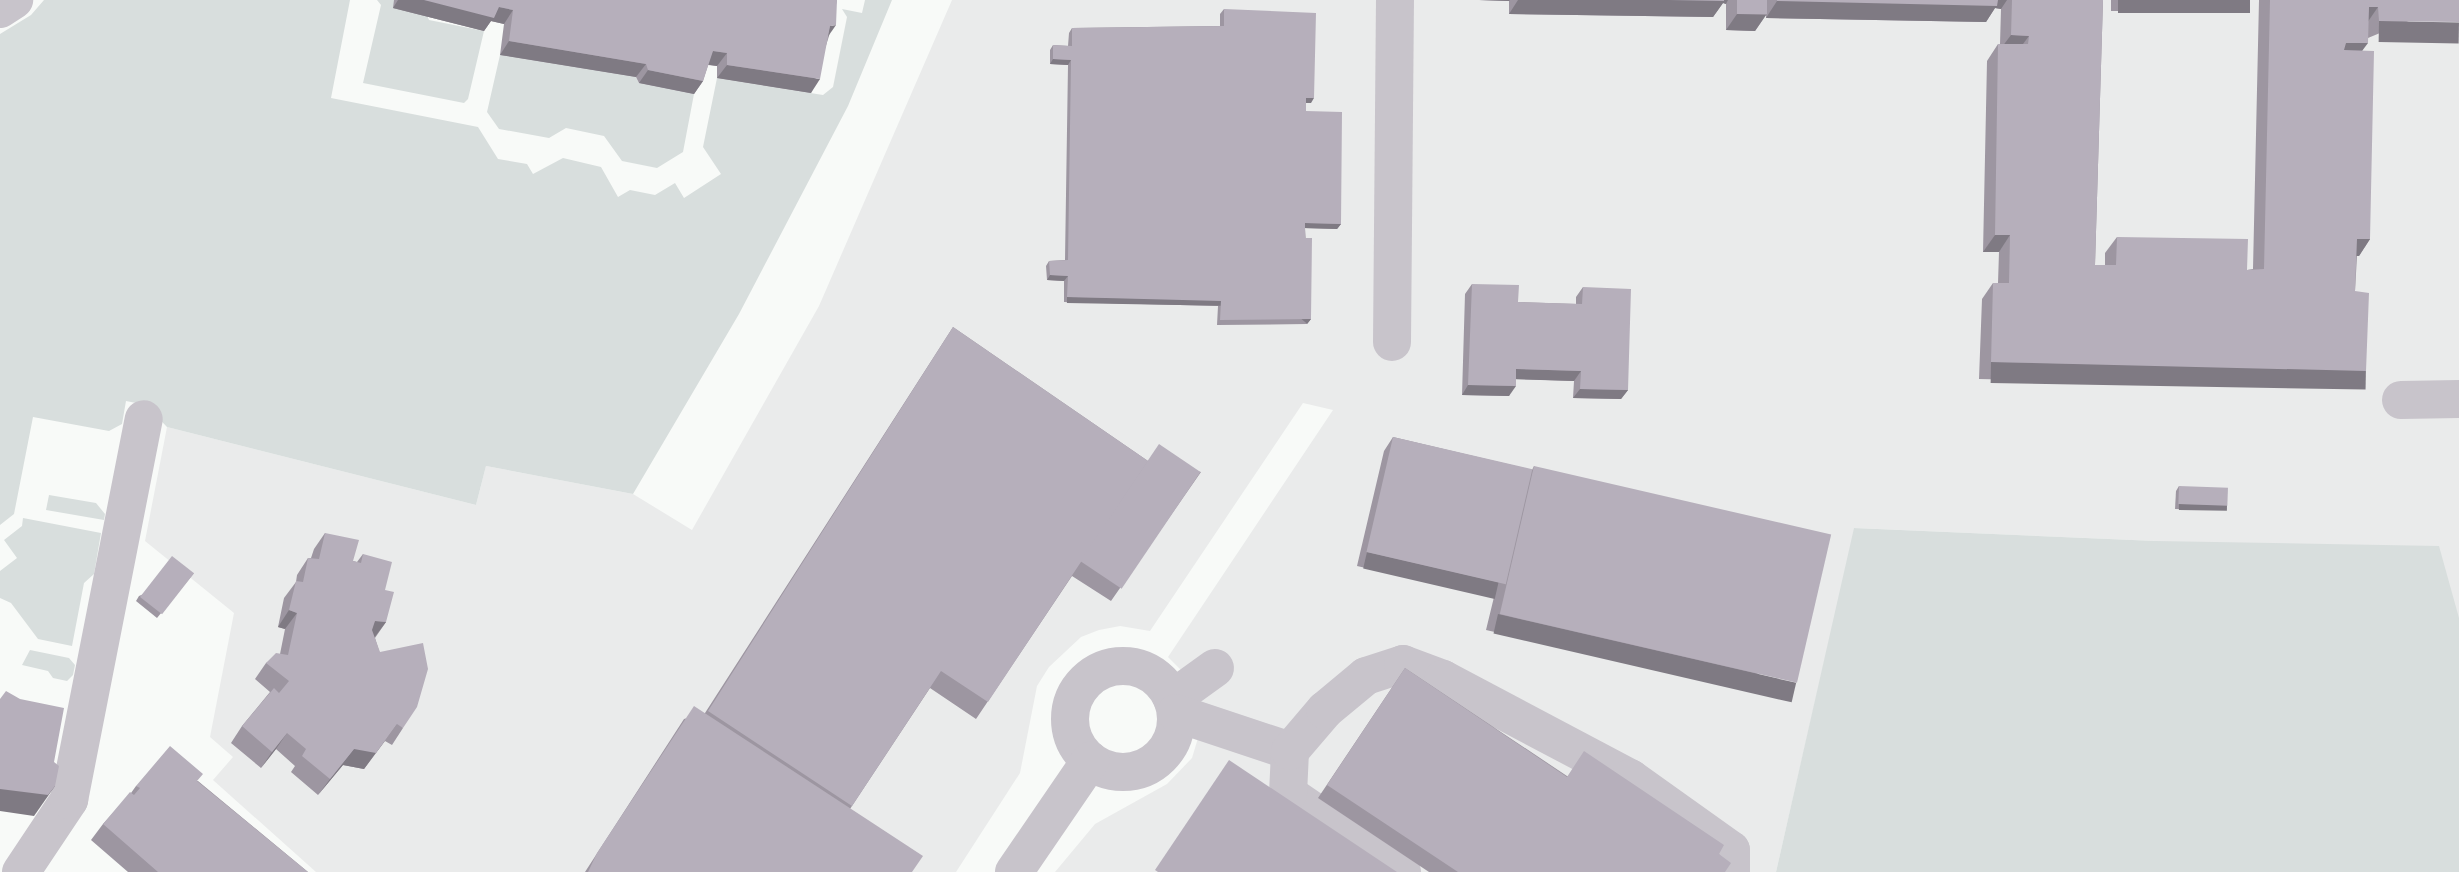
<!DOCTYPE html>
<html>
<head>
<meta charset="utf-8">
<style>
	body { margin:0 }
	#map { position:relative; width:2459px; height:872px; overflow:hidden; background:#f8faf8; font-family:"Public Sans",sans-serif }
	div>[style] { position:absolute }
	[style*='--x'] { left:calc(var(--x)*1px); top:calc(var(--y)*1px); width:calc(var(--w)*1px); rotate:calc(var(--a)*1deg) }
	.built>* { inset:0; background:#eaebeb }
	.green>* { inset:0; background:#d8dedd }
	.minor>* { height:38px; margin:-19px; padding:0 19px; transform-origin:19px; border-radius:19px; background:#c8c4cb }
	.minor>.ring { margin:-19px; padding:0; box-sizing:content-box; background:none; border:38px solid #c8c4cb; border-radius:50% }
	.wall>* { inset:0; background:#9d96a1; transform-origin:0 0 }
	.shaded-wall>* { inset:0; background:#7f7a83; transform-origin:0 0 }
	.building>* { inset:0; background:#b6afbb; transform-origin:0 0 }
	span { translate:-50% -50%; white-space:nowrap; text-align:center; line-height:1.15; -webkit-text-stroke:7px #fff; paint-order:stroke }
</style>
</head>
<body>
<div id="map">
	<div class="built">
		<div style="clip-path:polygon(952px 0,2459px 0,2459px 618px,2156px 541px,1855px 528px,1776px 872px,1055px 872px,1095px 824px,1167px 784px,1192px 758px,1201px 728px,1182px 671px,1168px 657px,1333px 410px,1303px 403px,1150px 631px,1120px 626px,1099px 630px,1081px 637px,1049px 667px,1037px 686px,1020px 773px,956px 872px,316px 872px,213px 780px,233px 757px,210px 737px,234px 613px,145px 541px,167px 427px,476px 505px,486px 466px,633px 494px,692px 530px,819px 306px)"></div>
	</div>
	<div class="green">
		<div style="clip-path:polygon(44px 0,350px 0,331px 98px,478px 127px,498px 159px,527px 164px,533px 174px,563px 158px,601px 167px,618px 197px,630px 190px,655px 195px,675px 183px,684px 198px,721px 174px,703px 147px,717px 78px,823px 95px,833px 87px,847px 17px,842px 9px,862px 13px,865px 0,892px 0,848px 106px,739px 314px,633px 494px,486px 466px,476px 505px,167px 427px,146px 405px,126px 401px,122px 424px,109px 431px,33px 417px,14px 514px,0 525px,0 34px,31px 15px)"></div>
		<div style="clip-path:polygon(377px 0,394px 0,427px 15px,429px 20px,484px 31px,468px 99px,464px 103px,363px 83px,381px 5px)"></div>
		<div style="clip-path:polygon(500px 55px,636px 77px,639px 83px,694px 94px,683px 152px,657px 168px,622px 161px,604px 136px,566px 128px,549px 138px,499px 129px,487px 112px)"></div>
		<div style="clip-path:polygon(49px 495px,96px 503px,105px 514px,104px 520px,46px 510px)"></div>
		<div style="clip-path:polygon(23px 518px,101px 533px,94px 574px,84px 583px,72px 646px,38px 639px,11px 603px,0 598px,0 571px,17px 558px,4px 540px,22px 526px)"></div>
		<div style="clip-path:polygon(1854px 528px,2156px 541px,2439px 546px,2459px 618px,2459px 872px,1776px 872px)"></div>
		<div style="clip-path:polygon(30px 650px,69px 658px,75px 665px,73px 675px,67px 681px,53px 678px,48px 671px,22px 665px)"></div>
	</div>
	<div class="minor">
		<div style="--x:0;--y:9;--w:17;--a:-33"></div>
		<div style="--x:1392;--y:342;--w:342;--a:-89.5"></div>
		<div style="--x:2401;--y:400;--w:58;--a:-1"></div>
		<div class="ring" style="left:1070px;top:666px;width:68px;height:68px"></div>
		<div style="--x:1172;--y:699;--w:53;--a:-35.8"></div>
		<div style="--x:1176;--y:713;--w:120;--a:18.4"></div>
		<div style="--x:21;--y:872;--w:87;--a:-56.3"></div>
		<div style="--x:69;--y:800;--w:388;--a:-78.9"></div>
		<div style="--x:1014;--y:872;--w:135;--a:-55.6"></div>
		<div style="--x:1402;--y:872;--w:138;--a:-145.6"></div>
		<div style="--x:1288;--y:794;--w:43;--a:-87.3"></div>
		<div style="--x:1290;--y:751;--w:54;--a:-49.5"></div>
		<div style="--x:1325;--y:710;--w:53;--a:-39.7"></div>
		<div style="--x:1366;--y:676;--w:39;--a:-18"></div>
		<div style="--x:1403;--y:664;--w:43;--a:20.6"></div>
		<div style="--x:1443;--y:679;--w:212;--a:27.9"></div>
		<div style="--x:1630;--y:778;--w:124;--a:35.5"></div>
		<div style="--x:1731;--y:850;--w:22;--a:90"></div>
	</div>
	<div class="wall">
		<div style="clip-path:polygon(394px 0,837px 0,829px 36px,811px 93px,717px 78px,717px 66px,708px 65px,703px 81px,694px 94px,639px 83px,636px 77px,500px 55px,504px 24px,491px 21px,484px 31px,393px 8px)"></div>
		<div style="clip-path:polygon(1479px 0,2103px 0,2095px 265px,2105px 265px,2105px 253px,2117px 237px,2247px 270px,2253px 269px,2259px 0,2459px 0,2368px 38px,2362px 51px,2370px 239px,2359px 256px,2357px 256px,2355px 291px,2355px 387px,1979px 379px,1982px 299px,1993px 283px,1998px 283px,1999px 252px,1983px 252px,1987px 61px,1998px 44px,2000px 44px,2001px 9px,1995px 8px,1986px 22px,1766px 18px,1766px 15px,1755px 31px,1726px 30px,1726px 4px,1723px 3px,1713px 17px,1509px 14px,1509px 1px)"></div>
		<div style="left:2111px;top:0;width:139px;height:11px"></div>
		<div style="clip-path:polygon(1224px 9px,1311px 103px,1306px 103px,1306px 111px,1341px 224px,1337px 229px,1305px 228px,1311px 319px,1307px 324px,1217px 325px,1218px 306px,1064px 302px,1064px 281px,1047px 280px,1046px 266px,1049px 261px,1065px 260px,1068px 65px,1050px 64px,1050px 50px,1053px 45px,1068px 46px,1069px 33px,1072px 28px,1220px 26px,1220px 14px)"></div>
		<div style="clip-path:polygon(1472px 284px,1518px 302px,1576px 304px,1576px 297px,1583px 287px,1628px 390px,1621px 399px,1573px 398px,1574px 381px,1516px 379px,1509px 396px,1462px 395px,1465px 294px)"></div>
		<div style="clip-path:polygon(953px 327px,1148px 461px,1201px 472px,1111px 601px,1072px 576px,976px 719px,930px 688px,850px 809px,912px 872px,585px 872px,684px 719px,705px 713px)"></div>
		<div style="clip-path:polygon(1393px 437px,1532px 470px,1534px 466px,1785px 699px,1486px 630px,1494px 597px,1357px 566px,1384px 451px)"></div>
		<div style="clip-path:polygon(2179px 486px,2224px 510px,2175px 509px,2176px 491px)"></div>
		<div style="clip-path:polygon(325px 533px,353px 561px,357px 562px,363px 554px,385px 590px,386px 622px,375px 638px,403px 728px,392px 745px,385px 741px,364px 769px,343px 765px,318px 795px,291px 772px,295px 766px,276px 749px,261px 768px,231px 743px,242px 726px,270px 692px,255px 679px,266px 663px,280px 654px,285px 629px,278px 627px,284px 598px,296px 582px,297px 575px,308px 558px,311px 558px,314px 549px)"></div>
		<div style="clip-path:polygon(194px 573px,157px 618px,136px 601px,139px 596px)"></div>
		<div style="clip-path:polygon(1405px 668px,1567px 776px,1719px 854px,1725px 872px,1429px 872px,1318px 798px)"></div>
		<div style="clip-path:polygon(198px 781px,308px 872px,128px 872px,91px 840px,103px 824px,131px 793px,136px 786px)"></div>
	</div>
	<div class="shaded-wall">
		<div style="clip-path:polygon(398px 0,424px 0,499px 7px,513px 10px,504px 24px,491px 21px,484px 31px,393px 8px)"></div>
		<div style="clip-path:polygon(1479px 0,1510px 0,1509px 1px)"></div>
		<div style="clip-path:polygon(1518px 0,1728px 0,1726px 4px,1723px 3px,1713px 17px,1509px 14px)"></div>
		<div style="clip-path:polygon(2007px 0,2001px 9px,1995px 8px,1986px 22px,1766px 18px,1777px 1px)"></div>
		<div style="left:2118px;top:0;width:132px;height:13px"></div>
		<div style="clip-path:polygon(2369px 7px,2378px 7px,2367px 23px)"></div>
		<div style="clip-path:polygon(1737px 14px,1766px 15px,1755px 31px,1726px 30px)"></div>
		<div style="left:2379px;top:21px;width:80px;height:21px;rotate:1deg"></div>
		<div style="clip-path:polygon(836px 25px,827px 38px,830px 26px)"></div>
		<div style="clip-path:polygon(2011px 35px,2029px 36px,2017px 52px,1999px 51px)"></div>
		<div style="clip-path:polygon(509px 41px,646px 64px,636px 77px,500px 55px)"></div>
		<div style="clip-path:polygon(2346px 43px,2368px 43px,2356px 59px,2334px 59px)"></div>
		<div style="clip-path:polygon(713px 51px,727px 53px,717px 66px,704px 64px)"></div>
		<div style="clip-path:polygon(1053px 59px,1071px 60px,1068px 65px,1050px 64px)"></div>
		<div style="clip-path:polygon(727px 65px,820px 79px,811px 93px,717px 78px)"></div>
		<div style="clip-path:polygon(648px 70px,703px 81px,694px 94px,639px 83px)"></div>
		<div style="clip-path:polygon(1306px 98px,1314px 98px,1311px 103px,1303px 103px)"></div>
		<div style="clip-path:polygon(1305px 223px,1341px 224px,1337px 229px,1302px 228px)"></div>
		<div style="clip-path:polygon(1995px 235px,2010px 235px,1999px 252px,1983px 252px)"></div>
		<div style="clip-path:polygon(2357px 239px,2370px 239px,2359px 256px,2346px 256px)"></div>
		<div style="clip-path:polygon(1050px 275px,1068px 276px,1064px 281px,1047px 280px)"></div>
		<div style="left:1067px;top:297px;width:154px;height:6px;rotate:1deg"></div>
		<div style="left:1311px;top:319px;width:6px;height:91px;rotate:129deg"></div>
		<div style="left:1991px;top:362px;width:375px;height:21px;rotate:1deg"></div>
		<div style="clip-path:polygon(1516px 369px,1581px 371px,1574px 381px,1510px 379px)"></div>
		<div style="clip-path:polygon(1468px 385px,1516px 386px,1509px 396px,1462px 395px)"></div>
		<div style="clip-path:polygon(1580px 389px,1628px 390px,1621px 399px,1573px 398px)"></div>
		<div style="left:2179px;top:504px;width:48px;height:6px;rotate:1deg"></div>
		<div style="left:1367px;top:552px;width:135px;height:17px;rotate:13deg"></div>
		<div style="clip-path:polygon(289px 610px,297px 613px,285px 629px,278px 627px)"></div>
		<div style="left:1498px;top:614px;width:306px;height:20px;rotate:13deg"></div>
		<div style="clip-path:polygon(375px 621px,386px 622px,374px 638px,364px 637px)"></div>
		<div style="clip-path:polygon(397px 724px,364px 769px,343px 765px,318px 795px,330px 779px,354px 749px)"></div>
		<div style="clip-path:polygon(287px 733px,276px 749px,261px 768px,272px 752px)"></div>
		<div style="clip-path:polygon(55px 786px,34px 816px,0 811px,0 789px)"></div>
	</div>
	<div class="building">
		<div style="clip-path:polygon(424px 0,837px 0,836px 25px,830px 26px,820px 79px,727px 65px,727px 53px,713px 51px,703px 81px,648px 70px,646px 64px,509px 41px,513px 10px,499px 7px,494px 18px)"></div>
		<div style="clip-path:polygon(1669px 0,1724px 0,1724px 1px)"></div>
		<div style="left:1737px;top:0;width:30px;height:14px"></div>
		<div style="clip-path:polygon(1777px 0,1998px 0,1997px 6px,1777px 1px)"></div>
		<div style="clip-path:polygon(2012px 0,2103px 0,2095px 265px,2116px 265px,2117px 237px,2248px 239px,2247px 270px,2264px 269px,2270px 0,2459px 0,2459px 22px,2379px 21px,2378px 7px,2369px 7px,2368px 43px,2346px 43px,2344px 50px,2374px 51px,2370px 239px,2357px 239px,2355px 291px,2369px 293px,2366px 371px,1991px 362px,1993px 283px,2009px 283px,2010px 235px,1995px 235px,1998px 44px,2028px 44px,2029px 36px,2011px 35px)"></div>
		<div style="clip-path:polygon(1224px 9px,1316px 13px,1314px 98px,1306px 98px,1306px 111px,1342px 112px,1341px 224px,1305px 223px,1305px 238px,1312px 238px,1311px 319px,1220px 320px,1221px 301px,1067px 297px,1068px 276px,1050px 275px,1049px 261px,1068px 260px,1071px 60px,1053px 59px,1053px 45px,1072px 46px,1072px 28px,1224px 26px)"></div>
		<div style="clip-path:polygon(1472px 284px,1519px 285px,1518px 302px,1582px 304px,1583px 287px,1631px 289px,1628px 390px,1580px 389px,1581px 371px,1516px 369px,1516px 386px,1468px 385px)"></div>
		<div style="clip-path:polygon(953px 327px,1148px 461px,988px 702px,941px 671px,852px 806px,708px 711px)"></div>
		<div style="left:1393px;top:437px;width:143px;height:118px;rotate:13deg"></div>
		<div style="left:1159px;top:444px;width:50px;height:141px;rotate:34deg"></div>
		<div style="left:1534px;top:466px;width:305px;height:152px;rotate:13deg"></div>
		<div style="left:2179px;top:486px;width:49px;height:18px;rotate:2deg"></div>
		<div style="clip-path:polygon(325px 533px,359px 540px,353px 561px,361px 563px,363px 554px,392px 562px,385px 590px,394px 592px,386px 622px,375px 621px,372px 630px,380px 652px,423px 643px,428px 669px,417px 707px,403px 728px,397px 724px,376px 753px,354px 749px,330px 779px,302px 756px,306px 749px,287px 733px,272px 752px,242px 726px,274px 688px,279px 693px,289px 681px,266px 663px,276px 653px,288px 655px,297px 613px,289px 610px,296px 581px,303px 582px,308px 558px,319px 559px)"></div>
		<div style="left:172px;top:556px;width:28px;height:52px;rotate:38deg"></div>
		<div style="clip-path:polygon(1405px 668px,1567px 777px,1584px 751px,1724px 845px,1719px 854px,1731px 863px,1725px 872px,1458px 872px,1327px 785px)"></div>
		<div style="clip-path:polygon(6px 691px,20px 699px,64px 708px,54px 762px,59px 766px,55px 786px,48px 795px,0 789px,0 699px)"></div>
		<div style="clip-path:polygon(694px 706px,923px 856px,912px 872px,588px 872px,597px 853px)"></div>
		<div style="clip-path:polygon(170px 746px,203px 774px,197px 781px,308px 872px,158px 872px,103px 824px,130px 792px,134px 795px,140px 788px,136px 786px)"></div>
		<div style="clip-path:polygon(1229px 760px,1397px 872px,1158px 872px,1155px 870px)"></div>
	</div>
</div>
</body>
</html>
